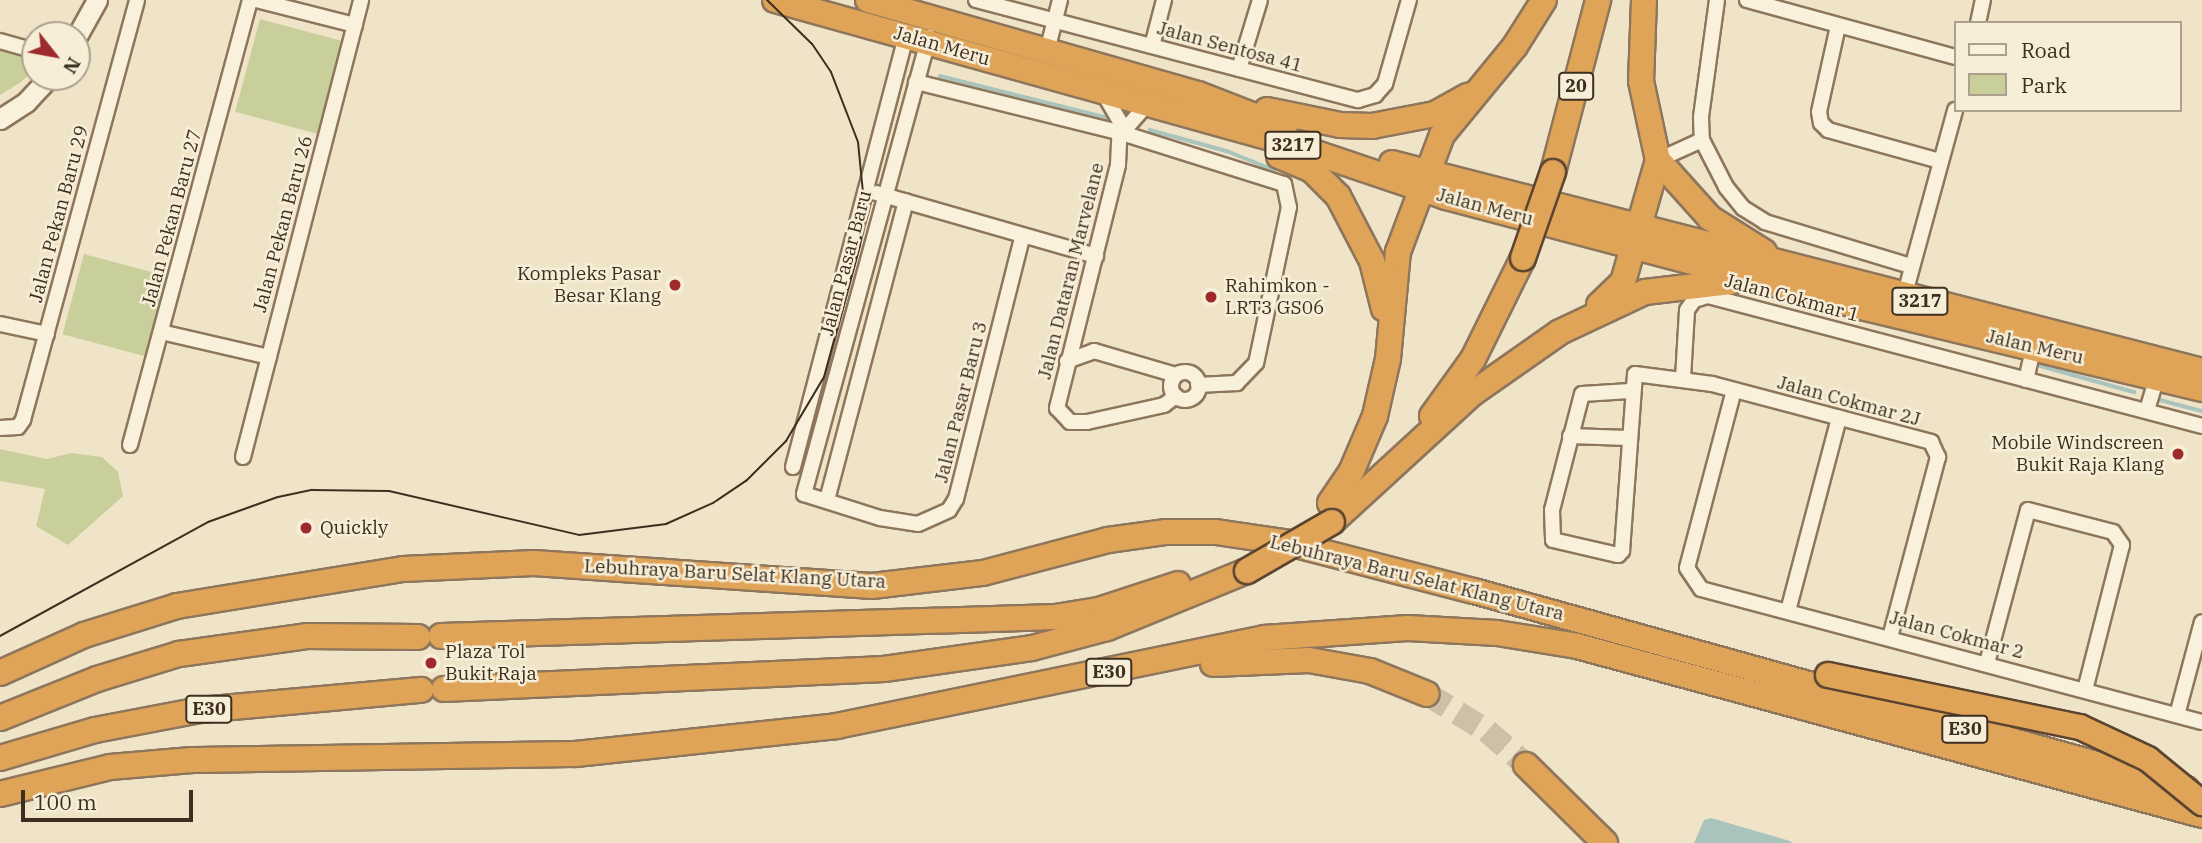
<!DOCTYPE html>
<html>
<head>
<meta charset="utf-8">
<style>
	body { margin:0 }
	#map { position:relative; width:2202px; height:843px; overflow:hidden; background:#f0e4c8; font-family:"IBM Plex Serif",serif }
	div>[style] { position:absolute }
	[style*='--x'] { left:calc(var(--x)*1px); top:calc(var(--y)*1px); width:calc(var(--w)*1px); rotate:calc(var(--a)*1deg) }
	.green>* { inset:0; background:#c9cf9b; transform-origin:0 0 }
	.water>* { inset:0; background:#a9c4bc }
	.stream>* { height:3.5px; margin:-1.75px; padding:0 1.75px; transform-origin:1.75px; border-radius:1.75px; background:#a9c4bc }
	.highway-tunnel>* { height:24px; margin-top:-12px; transform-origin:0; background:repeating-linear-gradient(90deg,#ccc0a6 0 24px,transparent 0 36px) }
	.roads { filter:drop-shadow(2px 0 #8d765c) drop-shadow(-2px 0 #8d765c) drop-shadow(0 2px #8d765c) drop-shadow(0 -2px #8d765c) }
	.street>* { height:14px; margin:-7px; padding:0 7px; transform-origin:7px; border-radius:7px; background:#faf1dc }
	.street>.ring { margin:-7px; padding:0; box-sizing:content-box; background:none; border:14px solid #faf1dc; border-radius:50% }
	.secondary>* { height:19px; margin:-9.5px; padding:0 9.5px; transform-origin:9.5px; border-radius:9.5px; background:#faf1dc }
	.highway>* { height:24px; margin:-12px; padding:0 12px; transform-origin:12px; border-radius:12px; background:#e0a458 }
	.tram>* { height:2px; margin:-1px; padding:0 1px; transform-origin:1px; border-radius:1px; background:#3d2e20 }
	.bridges { filter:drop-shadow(2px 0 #5b4430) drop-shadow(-2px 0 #5b4430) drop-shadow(0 2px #5b4430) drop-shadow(0 -2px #5b4430) }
	.highway-bridge>* { height:24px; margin:-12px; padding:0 12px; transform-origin:12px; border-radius:12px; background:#e0a458 }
	.dots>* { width:19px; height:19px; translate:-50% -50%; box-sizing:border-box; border:4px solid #f7eed8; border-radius:50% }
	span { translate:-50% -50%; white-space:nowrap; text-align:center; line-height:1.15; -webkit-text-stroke:5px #f7eed8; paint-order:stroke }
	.shield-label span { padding:2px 5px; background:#f7eed8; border:2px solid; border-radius:5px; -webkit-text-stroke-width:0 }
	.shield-label { font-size:18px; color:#3d2e20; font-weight:700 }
	.street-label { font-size:19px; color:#3d2e20 }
	.poi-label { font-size:19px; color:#3d2e20 }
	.right { translate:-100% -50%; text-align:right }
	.left { translate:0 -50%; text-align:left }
	.legend { position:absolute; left:1954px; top:21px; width:228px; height:91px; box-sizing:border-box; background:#f7eed8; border:2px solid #ada18e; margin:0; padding:9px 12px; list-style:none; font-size:21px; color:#3d2e20 }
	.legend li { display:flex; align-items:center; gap:14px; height:35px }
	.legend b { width:35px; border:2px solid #ada18e }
	.north { position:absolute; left:21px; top:21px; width:70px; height:70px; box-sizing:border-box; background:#f7eed8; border:2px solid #ada18e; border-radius:50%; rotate:121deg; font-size:19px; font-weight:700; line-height:28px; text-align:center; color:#3d2e20 }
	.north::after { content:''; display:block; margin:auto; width:24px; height:32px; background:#9e2a2b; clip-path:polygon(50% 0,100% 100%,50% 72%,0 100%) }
	.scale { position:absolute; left:21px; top:790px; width:172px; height:32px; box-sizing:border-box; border:4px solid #3d2e20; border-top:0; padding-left:9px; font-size:21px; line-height:24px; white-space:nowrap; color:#3d2e20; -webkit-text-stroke:5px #f7eed8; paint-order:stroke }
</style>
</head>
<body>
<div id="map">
	<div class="green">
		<div style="left:260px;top:19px;width:86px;height:96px;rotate:15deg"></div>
		<div style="clip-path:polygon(0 50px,35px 61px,35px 69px,21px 82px,0 95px)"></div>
		<div style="left:84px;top:254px;width:93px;height:83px;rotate:15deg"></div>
		<div style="clip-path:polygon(0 449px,47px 459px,71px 453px,102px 457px,118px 472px,123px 496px,68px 545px,36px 526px,45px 489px,0 481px)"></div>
	</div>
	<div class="water">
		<div style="clip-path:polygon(1711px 818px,1790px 841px,1792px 843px,1694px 843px,1704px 820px)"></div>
	</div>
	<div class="stream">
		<div style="--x:940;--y:76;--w:177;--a:14"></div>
		<div style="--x:1150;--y:130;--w:80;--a:15.3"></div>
		<div style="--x:1227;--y:151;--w:51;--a:22"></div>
		<div style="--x:2041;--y:366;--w:97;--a:15.6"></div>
		<div style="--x:2160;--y:400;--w:43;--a:14.7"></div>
	</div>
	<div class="highway-tunnel">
		<div style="--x:1427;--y:694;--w:70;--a:31.7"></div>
		<div style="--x:1487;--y:731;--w:52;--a:41.1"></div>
	</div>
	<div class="roads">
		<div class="street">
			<div style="--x:256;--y:0;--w:102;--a:14.2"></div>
			<div style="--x:976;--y:0;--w:395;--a:14.7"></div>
			<div style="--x:1358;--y:100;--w:18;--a:-16"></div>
			<div style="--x:1375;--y:95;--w:15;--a:-48"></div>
			<div style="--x:1385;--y:84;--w:87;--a:-74.1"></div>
			<div style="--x:1717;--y:0;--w:118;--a:97.8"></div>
			<div style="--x:1701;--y:117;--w:23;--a:88"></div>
			<div style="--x:1702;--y:140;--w:53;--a:62.9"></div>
			<div style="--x:1726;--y:187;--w:27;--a:51"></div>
			<div style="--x:1743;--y:208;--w:26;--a:32"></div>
			<div style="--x:1765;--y:222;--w:152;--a:16.8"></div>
			<div style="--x:1747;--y:0;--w:216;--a:15.3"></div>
			<div style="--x:1978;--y:23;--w:24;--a:-78"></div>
			<div style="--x:1838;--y:26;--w:88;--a:102.5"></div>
			<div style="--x:1819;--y:112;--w:11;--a:80"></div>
			<div style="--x:1821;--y:123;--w:10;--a:45"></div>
			<div style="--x:1828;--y:130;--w:116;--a:15.5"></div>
			<div style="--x:929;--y:37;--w:474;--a:105.3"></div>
			<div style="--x:804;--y:494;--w:80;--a:17.5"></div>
			<div style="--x:880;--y:518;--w:38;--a:9"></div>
			<div style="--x:918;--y:524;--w:34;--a:-24"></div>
			<div style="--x:949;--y:510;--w:13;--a:-58"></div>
			<div style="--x:956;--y:499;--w:272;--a:-75.8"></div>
			<div style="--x:0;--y:41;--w:36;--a:16"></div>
			<div style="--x:1152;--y:46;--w:48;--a:-75.4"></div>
			<div style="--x:1047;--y:51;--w:53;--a:-75.7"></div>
			<div style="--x:1239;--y:69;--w:72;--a:-73.1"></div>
			<div style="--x:916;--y:82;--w:212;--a:13.9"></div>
			<div style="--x:1122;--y:133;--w:170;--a:17.5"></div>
			<div style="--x:1284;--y:184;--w:24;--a:78"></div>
			<div style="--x:1289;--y:207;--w:159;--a:101.9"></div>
			<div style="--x:1256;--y:363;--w:28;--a:134"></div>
			<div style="--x:1237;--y:383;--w:39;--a:177"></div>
			<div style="--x:1104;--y:94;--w:32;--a:60"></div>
			<div style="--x:1120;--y:122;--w:43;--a:92.7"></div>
			<div style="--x:1118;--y:165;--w:251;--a:104.1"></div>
			<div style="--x:1057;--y:408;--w:19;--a:47"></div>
			<div style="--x:1070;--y:422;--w:17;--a:0"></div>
			<div style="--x:1087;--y:422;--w:79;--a:-12.4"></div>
			<div style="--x:1164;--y:405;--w:15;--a:-37"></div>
			<div style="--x:1122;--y:133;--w:32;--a:-49"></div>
			<div style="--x:1143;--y:109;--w:11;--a:-5"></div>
			<div style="--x:1658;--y:160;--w:48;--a:-24.4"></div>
			<div style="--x:876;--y:193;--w:229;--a:16"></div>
			<div style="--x:1904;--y:297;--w:194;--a:-74.7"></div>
			<div style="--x:0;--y:324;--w:48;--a:12"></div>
			<div style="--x:161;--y:332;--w:111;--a:13"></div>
			<div style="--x:1067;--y:361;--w:29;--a:-20"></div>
			<div style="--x:1094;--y:351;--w:85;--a:16.3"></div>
			<div class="ring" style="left:1171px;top:372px;width:14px;height:14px"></div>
			<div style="--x:1683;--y:378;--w:68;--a:-86.6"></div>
			<div style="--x:1687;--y:310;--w:12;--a:-55"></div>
			<div style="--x:1694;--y:300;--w:15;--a:-16"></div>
			<div style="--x:1708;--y:296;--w:511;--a:14.74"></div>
			<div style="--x:2026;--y:380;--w:35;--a:-77"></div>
			<div style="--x:1734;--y:390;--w:184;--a:104.8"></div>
			<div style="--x:1687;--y:568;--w:25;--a:56"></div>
			<div style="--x:1701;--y:589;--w:518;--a:14.87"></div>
			<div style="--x:1630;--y:391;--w:48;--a:176.4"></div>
			<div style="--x:1582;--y:394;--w:120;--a:104.5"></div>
			<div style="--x:1552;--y:510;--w:30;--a:88"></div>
			<div style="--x:1553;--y:540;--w:67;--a:13"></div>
			<div style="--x:1618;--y:555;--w:6;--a:-45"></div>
			<div style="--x:1622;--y:551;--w:177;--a:-85.8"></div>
			<div style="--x:1635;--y:374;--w:78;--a:7.4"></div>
			<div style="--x:1712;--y:384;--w:227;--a:14.8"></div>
			<div style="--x:1931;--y:442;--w:17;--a:65"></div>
			<div style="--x:1938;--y:457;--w:186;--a:104.9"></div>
			<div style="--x:2147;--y:410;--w:34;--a:-73"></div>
			<div style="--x:0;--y:428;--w:18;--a:-3"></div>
			<div style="--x:18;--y:427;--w:9;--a:-54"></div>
			<div style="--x:23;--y:420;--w:435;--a:-74.8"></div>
			<div style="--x:1570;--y:436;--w:58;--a:2"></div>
			<div style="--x:130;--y:445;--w:461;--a:-74.9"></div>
			<div style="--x:243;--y:457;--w:472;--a:-75.5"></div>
			<div style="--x:793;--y:467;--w:450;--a:-75.3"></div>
			<div style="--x:827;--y:500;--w:309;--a:-75.2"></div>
			<div style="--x:1788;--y:611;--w:200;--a:-75.2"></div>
			<div style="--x:1987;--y:663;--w:158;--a:-75"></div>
			<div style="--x:2028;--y:510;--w:88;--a:14.5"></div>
			<div style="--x:2113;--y:532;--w:16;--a:55"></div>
			<div style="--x:2122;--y:545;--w:150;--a:104.3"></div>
			<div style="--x:2177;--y:715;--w:96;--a:-75"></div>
		</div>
		<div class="secondary">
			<div style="--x:77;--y:36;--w:41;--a:-60.9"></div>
			<div style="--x:0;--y:119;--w:31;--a:-33"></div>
			<div style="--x:26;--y:102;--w:34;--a:-47"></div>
		</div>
		<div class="highway">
			<div style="--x:775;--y:0;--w:518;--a:15.57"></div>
			<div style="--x:1274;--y:139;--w:182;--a:18.6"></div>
			<div style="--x:1446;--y:197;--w:433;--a:14.8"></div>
			<div style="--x:1865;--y:308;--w:347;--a:13.5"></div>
			<div style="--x:868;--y:0;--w:343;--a:15.9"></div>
			<div style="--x:1198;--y:94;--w:93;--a:21.3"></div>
			<div style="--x:1644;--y:0;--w:81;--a:92.1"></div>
			<div style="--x:1641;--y:81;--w:81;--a:77.9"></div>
			<div style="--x:1658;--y:160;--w:78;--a:48.1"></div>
			<div style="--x:1710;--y:218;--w:64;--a:32.2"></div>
			<div style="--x:1267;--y:110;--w:75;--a:11.6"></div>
			<div style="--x:1340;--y:125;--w:32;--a:2"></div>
			<div style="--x:1372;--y:126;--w:64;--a:-10.8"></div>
			<div style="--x:1435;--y:114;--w:38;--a:-29"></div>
			<div style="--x:1279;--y:156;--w:36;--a:23"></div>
			<div style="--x:1312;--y:170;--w:37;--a:45"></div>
			<div style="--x:1338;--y:196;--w:73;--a:62.4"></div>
			<div style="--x:1372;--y:261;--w:49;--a:76"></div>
			<div style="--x:1392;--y:163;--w:836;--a:14.4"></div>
			<div style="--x:1553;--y:172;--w:178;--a:-75.3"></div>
			<div style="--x:1599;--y:305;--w:33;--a:-44"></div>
			<div style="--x:1623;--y:282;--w:127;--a:-74"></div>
			<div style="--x:1432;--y:416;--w:70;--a:-54.3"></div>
			<div style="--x:1473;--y:359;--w:113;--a:-63.7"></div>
			<div style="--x:1330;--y:503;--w:40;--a:-56"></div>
			<div style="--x:1352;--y:470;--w:59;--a:-66.9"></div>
			<div style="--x:1375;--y:416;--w:58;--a:-77.2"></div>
			<div style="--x:1388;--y:359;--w:107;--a:-84.7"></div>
			<div style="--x:1398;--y:252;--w:125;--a:-69.4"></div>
			<div style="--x:1442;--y:135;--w:115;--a:-50.6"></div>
			<div style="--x:1515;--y:46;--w:54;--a:-57.8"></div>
			<div style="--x:1332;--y:522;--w:191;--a:-42.5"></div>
			<div style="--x:1473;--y:393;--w:106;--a:-35"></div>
			<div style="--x:1560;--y:332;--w:94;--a:-25.2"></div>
			<div style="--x:1645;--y:292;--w:86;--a:-6.7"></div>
			<div style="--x:441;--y:636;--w:614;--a:-1.77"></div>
			<div style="--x:1055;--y:617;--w:45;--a:-9"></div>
			<div style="--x:1099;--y:610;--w:83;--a:-18.2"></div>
			<div style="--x:1213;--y:664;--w:96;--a:-2.4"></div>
			<div style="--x:1309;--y:660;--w:62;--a:10.2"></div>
			<div style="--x:1370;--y:671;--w:61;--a:22"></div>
			<div style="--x:0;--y:673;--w:92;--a:-24.3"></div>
			<div style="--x:84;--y:635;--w:97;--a:-17.3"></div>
			<div style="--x:177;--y:606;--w:229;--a:-9.3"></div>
			<div style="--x:403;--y:569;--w:131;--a:-2.6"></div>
			<div style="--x:534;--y:563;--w:339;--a:3.9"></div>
			<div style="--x:872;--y:586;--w:112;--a:-6.7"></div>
			<div style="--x:983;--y:573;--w:129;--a:-14.8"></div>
			<div style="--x:1108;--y:540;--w:59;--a:-7.9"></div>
			<div style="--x:1166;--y:532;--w:50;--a:0"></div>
			<div style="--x:1216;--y:532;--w:69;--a:8.4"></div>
			<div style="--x:1284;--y:542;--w:196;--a:14.5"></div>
			<div style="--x:1474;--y:591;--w:739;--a:15.54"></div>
			<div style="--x:444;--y:689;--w:440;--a:-2.6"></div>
			<div style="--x:884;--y:669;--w:149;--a:-8.1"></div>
			<div style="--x:1032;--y:648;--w:78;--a:-14.9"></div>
			<div style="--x:1107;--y:628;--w:151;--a:-22.2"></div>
			<div style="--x:0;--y:718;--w:105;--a:-21.9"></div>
			<div style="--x:97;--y:679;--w:86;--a:-17"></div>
			<div style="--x:179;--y:654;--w:129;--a:-8"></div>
			<div style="--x:307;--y:636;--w:111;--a:0.5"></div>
			<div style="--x:0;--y:758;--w:99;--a:-16.4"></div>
			<div style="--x:95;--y:730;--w:107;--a:-10.8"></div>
			<div style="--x:200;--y:710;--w:222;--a:-5.2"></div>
			<div style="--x:1526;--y:765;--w:111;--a:44.6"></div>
			<div style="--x:0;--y:794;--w:113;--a:-13.8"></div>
			<div style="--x:110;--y:767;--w:82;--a:-4.9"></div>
			<div style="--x:192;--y:760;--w:384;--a:-0.9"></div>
			<div style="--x:576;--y:754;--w:262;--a:-6.1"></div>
			<div style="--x:836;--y:726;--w:437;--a:-11.6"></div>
			<div style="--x:1264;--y:638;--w:144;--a:-4"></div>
			<div style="--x:1408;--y:628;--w:89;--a:3.2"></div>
			<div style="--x:1497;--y:633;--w:81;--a:9.2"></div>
			<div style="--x:1577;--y:646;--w:647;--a:15.13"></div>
		</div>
	</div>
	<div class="tram">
		<div style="--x:0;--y:636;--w:237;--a:-28.7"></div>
		<div style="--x:208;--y:522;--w:74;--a:-19.7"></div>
		<div style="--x:278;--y:497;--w:35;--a:-12"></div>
		<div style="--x:312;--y:490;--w:77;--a:0.7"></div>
		<div style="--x:389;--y:491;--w:195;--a:13"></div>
		<div style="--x:579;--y:535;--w:88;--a:-7.2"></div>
		<div style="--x:666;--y:524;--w:51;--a:-24.1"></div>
		<div style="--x:713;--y:503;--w:40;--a:-34"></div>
		<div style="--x:746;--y:481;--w:57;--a:-45"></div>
		<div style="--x:786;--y:441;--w:74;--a:-59.3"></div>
		<div style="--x:824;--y:377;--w:137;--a:-74.7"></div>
		<div style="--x:860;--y:245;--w:42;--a:-84.6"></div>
		<div style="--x:864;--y:203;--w:61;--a:-95.6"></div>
		<div style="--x:858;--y:142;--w:75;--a:-111.1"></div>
		<div style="--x:831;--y:72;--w:34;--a:-124"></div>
		<div style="--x:812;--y:44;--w:63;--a:-135.6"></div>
	</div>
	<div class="bridges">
		<div class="highway-bridge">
			<div style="--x:1523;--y:258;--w:91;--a:-70.8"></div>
			<div style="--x:1247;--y:571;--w:98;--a:-30"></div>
			<div style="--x:1828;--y:675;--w:257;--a:11.7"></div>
			<div style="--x:2080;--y:727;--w:75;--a:25.2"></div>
			<div style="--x:2148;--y:759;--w:70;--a:39.2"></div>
		</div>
	</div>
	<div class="dots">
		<div style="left:675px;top:285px;background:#9e2a2b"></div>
		<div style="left:1211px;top:297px;background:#9e2a2b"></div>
		<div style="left:2178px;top:454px;background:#9e2a2b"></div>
		<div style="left:306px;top:528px;background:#9e2a2b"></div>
		<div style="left:431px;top:663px;background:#9e2a2b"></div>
	</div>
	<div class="shield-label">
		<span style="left:1576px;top:86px">20</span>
		<span style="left:1293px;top:145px">3217</span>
		<span style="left:1920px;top:301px">3217</span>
		<span style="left:1109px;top:672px">E30</span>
		<span style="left:209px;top:709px">E30</span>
		<span style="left:1965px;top:729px">E30</span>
	</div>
	<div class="street-label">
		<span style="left:942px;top:46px;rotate:16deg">Jalan Meru</span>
		<span style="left:1230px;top:47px;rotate:15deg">Jalan Sentosa 41</span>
		<span style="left:1485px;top:207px;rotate:15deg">Jalan Meru</span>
		<span style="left:59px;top:214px;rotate:-75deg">Jalan Pekan Baru 29</span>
		<span style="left:172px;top:218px;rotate:-75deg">Jalan Pekan Baru 27</span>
		<span style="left:283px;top:224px;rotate:-75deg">Jalan Pekan Baru 26</span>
		<span style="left:846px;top:263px;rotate:-75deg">Jalan Pasar Baru</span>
		<span style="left:1071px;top:271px;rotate:-76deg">Jalan Dataran Marvelane</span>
		<span style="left:1792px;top:298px;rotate:15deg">Jalan Cokmar 1</span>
		<span style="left:2035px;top:347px;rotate:13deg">Jalan Meru</span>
		<span style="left:1849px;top:401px;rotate:15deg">Jalan Cokmar 2J</span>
		<span style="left:961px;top:402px;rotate:-76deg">Jalan Pasar Baru 3</span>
		<span style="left:735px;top:574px;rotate:3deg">Lebuhraya Baru Selat Klang Utara</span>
		<span style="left:1417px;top:578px;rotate:14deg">Lebuhraya Baru Selat Klang Utara</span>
		<span style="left:1957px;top:635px;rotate:15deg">Jalan Cokmar 2</span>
	</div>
	<div class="poi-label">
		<span class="right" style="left:661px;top:285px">Kompleks Pasar<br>Besar Klang</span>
		<span class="left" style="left:1225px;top:297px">Rahimkon -<br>LRT3 GS06</span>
		<span class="right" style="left:2164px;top:454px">Mobile Windscreen<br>Bukit Raja Klang</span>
		<span class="left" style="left:320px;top:528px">Quickly</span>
		<span class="left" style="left:445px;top:663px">Plaza Tol<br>Bukit Raja</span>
	</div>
	<ul class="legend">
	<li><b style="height:9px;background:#faf1dc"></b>Road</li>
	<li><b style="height:19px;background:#c9cf9b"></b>Park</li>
	</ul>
	<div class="north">N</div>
	<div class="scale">100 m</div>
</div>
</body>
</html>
